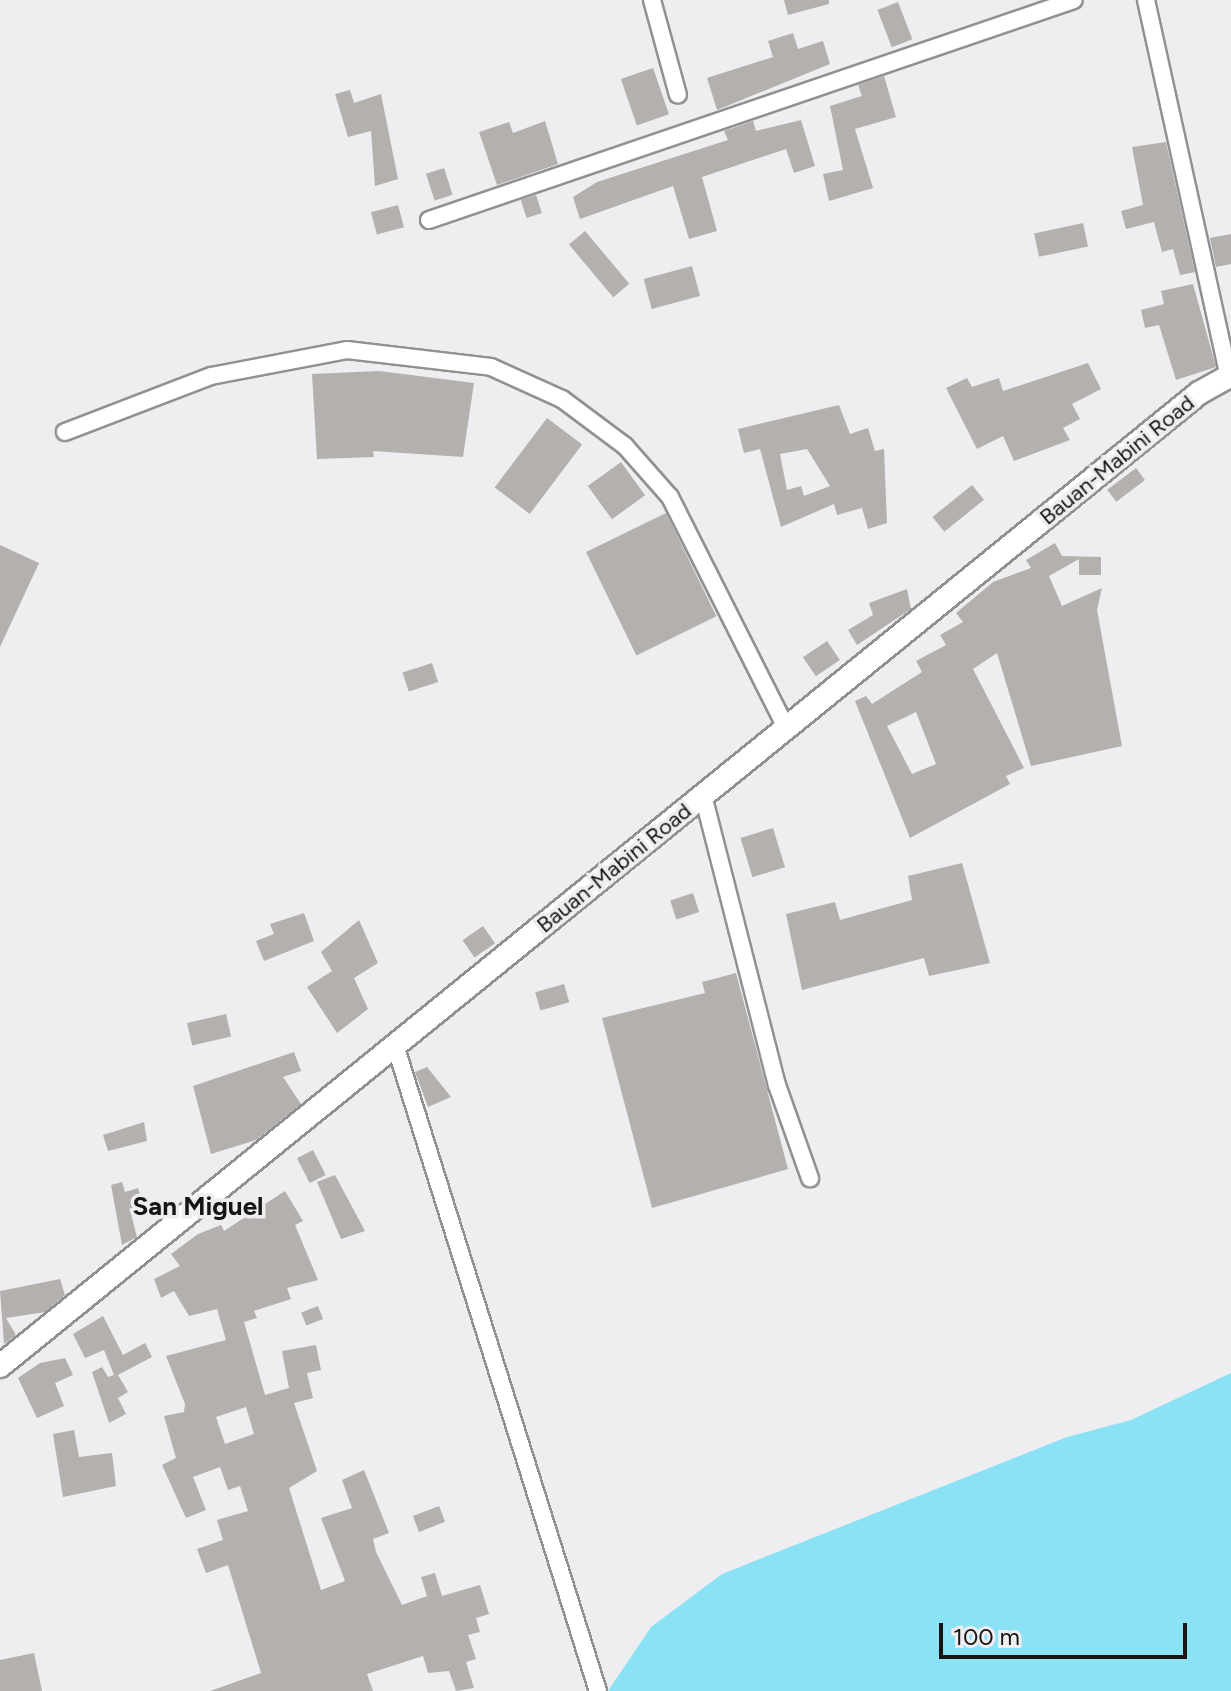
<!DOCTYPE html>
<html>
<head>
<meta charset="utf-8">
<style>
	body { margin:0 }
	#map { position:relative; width:1231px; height:1691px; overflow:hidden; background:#eeeef1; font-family:Figtree,sans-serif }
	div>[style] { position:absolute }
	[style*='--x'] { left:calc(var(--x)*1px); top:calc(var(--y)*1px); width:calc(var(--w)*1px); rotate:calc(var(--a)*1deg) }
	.water>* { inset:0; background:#8be2f5 }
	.building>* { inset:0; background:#b3b0ae; transform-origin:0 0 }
	.roads { filter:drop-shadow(2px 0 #919194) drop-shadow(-2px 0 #919194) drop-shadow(0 2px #919194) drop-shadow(0 -2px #919194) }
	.minor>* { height:16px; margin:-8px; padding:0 8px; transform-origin:8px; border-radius:8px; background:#fff }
	.major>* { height:22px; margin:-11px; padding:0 11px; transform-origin:11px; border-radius:11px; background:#fff }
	span { translate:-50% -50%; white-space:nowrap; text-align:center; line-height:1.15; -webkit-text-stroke:7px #eeeef1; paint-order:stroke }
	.street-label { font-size:22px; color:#151516 }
	.quarter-label { font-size:26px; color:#151516; font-weight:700 }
	.scale { position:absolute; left:939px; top:1623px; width:248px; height:36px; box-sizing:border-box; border:4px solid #151516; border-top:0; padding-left:10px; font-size:24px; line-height:28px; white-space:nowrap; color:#151516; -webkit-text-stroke:6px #eeeef1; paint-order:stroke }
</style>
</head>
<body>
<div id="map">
	<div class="water">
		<div style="clip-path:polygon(1231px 1373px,1231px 1691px,608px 1691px,651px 1627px,722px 1574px,1067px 1437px,1131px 1420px)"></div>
	</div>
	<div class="building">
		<div style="clip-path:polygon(784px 0,829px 0,829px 4px,788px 15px)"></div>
		<div style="left:898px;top:2px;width:40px;height:22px;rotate:69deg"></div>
		<div style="clip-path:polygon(793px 33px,798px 49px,823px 41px,830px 64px,717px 110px,707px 78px,773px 57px,768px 41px)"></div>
		<div style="left:653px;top:68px;width:49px;height:34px;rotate:71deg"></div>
		<div style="clip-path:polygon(884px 76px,896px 117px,855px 129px,873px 188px,829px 201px,823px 174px,843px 170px,830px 106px,862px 96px,858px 85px)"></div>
		<div style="clip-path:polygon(350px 90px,354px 103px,381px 94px,398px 179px,375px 186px,371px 131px,348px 137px,335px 94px)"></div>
		<div style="clip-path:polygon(801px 120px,815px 166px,794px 173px,786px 149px,702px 177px,717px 231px,689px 239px,673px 186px,580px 219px,573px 197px,597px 182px,728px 140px,724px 131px,753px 121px,756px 131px)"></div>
		<div style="clip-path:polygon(545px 121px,558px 164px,497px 185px,479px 132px,509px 122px,513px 133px)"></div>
		<div style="clip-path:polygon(1166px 142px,1195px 272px,1180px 275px,1173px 249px,1162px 252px,1154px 222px,1126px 229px,1121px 211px,1143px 205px,1132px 147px)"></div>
		<div style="left:444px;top:168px;width:28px;height:19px;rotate:72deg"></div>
		<div style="left:536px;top:195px;width:19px;height:16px;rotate:72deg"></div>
		<div style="left:398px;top:205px;width:23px;height:28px;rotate:75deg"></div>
		<div style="left:1083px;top:223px;width:24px;height:50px;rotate:78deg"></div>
		<div style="left:585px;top:231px;width:69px;height:21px;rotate:50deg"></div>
		<div style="clip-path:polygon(1231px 234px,1231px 264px,1216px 267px,1210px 238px)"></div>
		<div style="left:692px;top:266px;width:31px;height:50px;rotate:75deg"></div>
		<div style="clip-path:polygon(1193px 284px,1216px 367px,1176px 380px,1159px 325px,1145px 328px,1141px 310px,1164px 304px,1161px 291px)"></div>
		<div style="clip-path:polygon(1088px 363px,1101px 389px,1072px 404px,1080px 419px,1063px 428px,1070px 440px,1014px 461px,1003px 436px,977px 449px,946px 388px,967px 378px,972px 387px,999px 378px,1003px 391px)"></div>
		<div style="clip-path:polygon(379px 371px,474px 383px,463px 457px,373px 451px,374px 457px,317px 459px,312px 374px)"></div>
		<div style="clip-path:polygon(evenodd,839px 405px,850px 434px,868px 428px,875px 451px,884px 449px,887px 523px,868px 529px,862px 508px,837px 515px,834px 504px,781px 527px,760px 449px,744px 453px,738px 429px,839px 405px,807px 449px,830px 486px,804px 496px,801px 486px,787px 490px,780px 454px,807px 449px)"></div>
		<div style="left:547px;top:418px;width:44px;height:87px;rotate:37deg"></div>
		<div style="left:621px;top:462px;width:41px;height:41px;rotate:54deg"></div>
		<div style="left:1136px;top:468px;width:15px;height:36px;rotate:53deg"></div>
		<div style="left:972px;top:485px;width:19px;height:51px;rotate:51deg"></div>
		<div style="left:666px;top:513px;width:115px;height:89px;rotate:64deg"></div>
		<div style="clip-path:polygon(evenodd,1055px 543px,1062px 556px,1101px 557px,1101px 575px,1079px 575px,1079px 559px,1049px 576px,1062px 606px,1102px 588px,1097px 610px,1122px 746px,1031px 766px,997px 653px,973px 669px,1024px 768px,1006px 776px,1010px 784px,910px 838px,855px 701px,866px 696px,872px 704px,922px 672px,916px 661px,946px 645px,940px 635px,963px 622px,956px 613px,993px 582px,1031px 568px,1026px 560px,1055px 543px,916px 712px,936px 764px,912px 774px,887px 726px,916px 712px)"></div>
		<div style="clip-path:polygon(0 545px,39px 563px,0 647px)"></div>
		<div style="clip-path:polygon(907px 589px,911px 609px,857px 645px,848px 630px,873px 615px,869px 603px)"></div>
		<div style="left:827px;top:641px;width:23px;height:29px;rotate:56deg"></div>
		<div style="left:432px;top:663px;width:20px;height:31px;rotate:72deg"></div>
		<div style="left:773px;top:828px;width:41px;height:34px;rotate:73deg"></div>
		<div style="clip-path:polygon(962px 863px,990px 963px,929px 976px,924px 958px,802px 990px,786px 914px,835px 902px,840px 920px,912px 900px,908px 876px)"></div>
		<div style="left:693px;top:893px;width:20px;height:24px;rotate:72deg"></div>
		<div style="clip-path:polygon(304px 913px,314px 941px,264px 961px,256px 941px,274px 934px,270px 924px)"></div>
		<div style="clip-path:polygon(359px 920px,378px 963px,354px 978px,368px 1009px,337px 1033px,307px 987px,332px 971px,321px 952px)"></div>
		<div style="left:483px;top:926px;width:21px;height:25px;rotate:55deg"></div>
		<div style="clip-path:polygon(736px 973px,788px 1169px,652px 1208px,602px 1018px,705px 993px,702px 982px)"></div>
		<div style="left:564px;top:984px;width:19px;height:30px;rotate:74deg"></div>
		<div style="left:226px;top:1014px;width:23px;height:40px;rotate:77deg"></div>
		<div style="clip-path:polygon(294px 1052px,301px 1071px,283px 1077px,301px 1104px,256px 1140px,211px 1154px,193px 1086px)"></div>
		<div style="clip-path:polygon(427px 1067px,451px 1097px,428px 1107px,415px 1072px)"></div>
		<div style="clip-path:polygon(144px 1122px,147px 1141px,108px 1151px,103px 1135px)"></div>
		<div style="left:313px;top:1150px;width:28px;height:18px;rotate:63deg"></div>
		<div style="clip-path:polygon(335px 1175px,365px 1231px,341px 1239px,317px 1182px)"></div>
		<div style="clip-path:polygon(122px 1182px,125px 1192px,138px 1188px,145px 1209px,131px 1214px,137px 1237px,122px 1245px,111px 1185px)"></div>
		<div style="clip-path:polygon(evenodd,285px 1191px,303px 1221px,295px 1225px,318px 1280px,287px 1288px,291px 1299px,254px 1311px,257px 1318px,244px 1322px,265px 1395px,289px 1388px,282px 1351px,316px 1345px,321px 1370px,307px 1373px,313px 1398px,294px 1403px,317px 1471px,289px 1488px,321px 1590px,345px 1581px,321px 1518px,352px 1508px,342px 1480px,364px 1470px,389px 1533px,373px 1539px,376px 1552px,402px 1605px,427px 1596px,421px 1577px,435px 1573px,442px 1596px,480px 1585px,489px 1614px,476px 1618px,480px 1632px,468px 1635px,476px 1659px,466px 1662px,474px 1688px,456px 1691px,449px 1671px,428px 1673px,423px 1656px,367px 1674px,373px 1691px,210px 1691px,261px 1673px,228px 1565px,206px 1573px,197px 1549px,223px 1540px,217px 1520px,248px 1511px,240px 1486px,228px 1490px,220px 1467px,193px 1477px,206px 1510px,186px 1518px,162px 1465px,176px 1458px,164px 1416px,184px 1412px,185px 1404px,166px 1356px,226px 1340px,217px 1309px,189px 1316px,174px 1291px,161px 1298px,154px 1279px,180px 1266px,171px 1254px,198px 1234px,221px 1225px,224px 1231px,285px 1191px,246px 1407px,254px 1434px,225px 1444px,216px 1417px,246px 1407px)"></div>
		<div style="clip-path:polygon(60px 1279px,65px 1295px,45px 1312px,6px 1318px,16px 1335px,4px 1344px,0 1291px)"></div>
		<div style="left:318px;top:1306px;width:14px;height:18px;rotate:69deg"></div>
		<div style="clip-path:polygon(103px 1316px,123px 1355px,145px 1343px,152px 1357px,118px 1375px,128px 1392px,118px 1398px,126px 1414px,109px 1423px,92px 1372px,102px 1367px,108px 1377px,114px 1375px,104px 1350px,85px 1358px,73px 1334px)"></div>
		<div style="clip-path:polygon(65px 1358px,73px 1375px,55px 1383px,64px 1406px,37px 1418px,18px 1378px,40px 1363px)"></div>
		<div style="clip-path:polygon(74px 1430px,79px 1457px,112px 1453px,116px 1486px,63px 1497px,53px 1434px)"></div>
		<div style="left:439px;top:1506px;width:17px;height:28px;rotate:69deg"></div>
		<div style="clip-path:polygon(34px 1653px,42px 1691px,0 1691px,0 1660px)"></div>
	</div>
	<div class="roads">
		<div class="minor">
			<div style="--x:652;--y:0;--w:98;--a:74.7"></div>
			<div style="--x:1146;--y:0;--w:385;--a:77.6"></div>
			<div style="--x:429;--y:220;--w:681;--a:-18.83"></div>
			<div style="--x:65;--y:432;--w:156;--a:-21"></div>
			<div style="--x:211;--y:376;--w:138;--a:-10.8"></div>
			<div style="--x:347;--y:350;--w:145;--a:6.7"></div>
			<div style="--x:491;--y:367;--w:78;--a:24.3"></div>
			<div style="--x:562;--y:399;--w:79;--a:36.7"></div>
			<div style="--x:625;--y:446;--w:68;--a:48.6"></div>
			<div style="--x:670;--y:497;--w:258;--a:63.3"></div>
			<div style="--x:703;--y:795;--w:299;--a:75.7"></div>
			<div style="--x:777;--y:1085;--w:99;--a:70.5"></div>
			<div style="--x:395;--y:1045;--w:677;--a:72.56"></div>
		</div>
		<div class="major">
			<div style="--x:0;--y:1366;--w:1544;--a:-39.06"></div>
			<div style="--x:1199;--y:393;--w:37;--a:-29"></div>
		</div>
	</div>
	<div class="street-label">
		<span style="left:1117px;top:460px;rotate:-39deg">Bauan-Mabini Road</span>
		<span style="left:614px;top:868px;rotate:-39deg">Bauan-Mabini Road</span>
	</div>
	<div class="quarter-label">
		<span style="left:198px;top:1207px">San Miguel</span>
	</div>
	<div class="scale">100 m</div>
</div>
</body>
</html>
